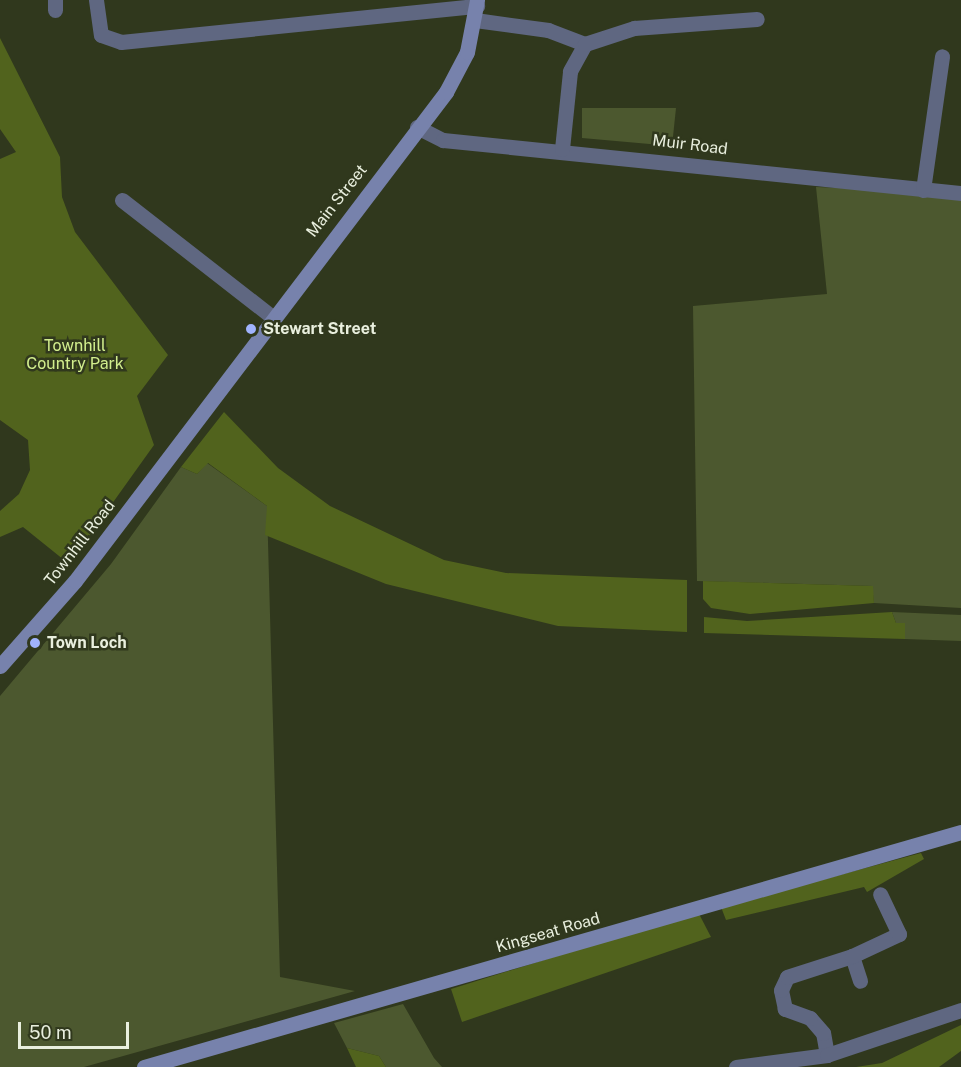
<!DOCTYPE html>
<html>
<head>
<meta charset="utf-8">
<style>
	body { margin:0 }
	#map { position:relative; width:961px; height:1067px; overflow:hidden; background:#30381d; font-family:"Public Sans",sans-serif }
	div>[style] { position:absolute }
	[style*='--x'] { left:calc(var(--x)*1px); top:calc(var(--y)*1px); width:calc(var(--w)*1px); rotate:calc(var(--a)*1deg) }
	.green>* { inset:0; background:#4c582f }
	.forest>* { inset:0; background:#51631d }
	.street>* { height:15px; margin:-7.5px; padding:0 7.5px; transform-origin:7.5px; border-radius:7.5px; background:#5f6781 }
	.secondary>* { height:15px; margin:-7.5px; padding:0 7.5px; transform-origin:7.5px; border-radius:7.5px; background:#7782ac }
	.dots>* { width:16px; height:16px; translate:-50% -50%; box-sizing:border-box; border:3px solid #30381d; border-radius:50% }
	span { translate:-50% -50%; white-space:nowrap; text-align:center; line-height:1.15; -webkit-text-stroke:5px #30381d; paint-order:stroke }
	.street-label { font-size:16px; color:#e9efde }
	.poi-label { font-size:16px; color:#e9efde; font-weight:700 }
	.left { translate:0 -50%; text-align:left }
	.park-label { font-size:16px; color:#d2ee8d }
	.scale { position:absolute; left:18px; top:1022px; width:111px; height:27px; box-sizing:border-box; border:3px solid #e9efde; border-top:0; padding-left:8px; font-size:18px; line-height:21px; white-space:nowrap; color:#e9efde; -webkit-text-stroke:4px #30381d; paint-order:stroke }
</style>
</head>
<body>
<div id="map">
	<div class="green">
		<div style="clip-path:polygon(582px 108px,676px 108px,672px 146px,582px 138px)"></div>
		<div style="clip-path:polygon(816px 187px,961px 193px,961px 608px,874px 603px,872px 586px,697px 581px,693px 306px,827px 294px)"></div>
		<div style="clip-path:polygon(207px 463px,267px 506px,280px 977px,355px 991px,84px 1067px,0 1067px,0 696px,111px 564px,181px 467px,197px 474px)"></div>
		<div style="clip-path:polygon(892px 612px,961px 615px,961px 641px,905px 639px,905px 623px,896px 623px)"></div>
		<div style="clip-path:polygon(403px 1004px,434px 1058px,442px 1067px,386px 1067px,379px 1056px,347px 1048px,334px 1023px)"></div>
	</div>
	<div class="forest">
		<div style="clip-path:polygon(0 38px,60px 157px,62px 197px,75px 232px,168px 355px,137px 396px,154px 445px,69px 564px,23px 527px,0 537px,0 511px,19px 494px,30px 470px,28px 440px,0 420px,0 159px,16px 152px,0 129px)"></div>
		<div style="clip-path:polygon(224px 412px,278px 468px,330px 506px,444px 560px,506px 573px,687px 580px,687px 632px,558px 626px,386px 584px,265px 535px,267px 506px,208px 463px,197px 474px,181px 467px)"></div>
		<div style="clip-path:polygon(703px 581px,873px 586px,874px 603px,750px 614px,711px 608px,703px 599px)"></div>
		<div style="clip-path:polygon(892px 612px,896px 623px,905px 623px,905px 639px,704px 633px,704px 617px,747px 621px)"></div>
		<div style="clip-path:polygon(921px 853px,924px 859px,867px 892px,864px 887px,726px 920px,721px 907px)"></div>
		<div style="clip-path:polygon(698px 912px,711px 937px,462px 1022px,451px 989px)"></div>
		<div style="clip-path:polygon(961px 1025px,961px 1051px,939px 1067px,856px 1067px,882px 1063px)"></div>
		<div style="clip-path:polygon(347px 1048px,379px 1056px,386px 1067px,356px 1067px)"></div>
	</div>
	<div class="street">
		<div style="--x:96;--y:0;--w:35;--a:82"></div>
		<div style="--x:101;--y:35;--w:21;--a:19"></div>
		<div style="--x:121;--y:42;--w:358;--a:-5.8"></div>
		<div style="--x:55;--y:10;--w:10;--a:-90"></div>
		<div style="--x:475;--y:20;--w:74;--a:7.8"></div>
		<div style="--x:548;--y:30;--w:40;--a:21"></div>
		<div style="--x:417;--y:127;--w:29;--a:27"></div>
		<div style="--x:443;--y:140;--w:521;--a:5.84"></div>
		<div style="--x:562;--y:149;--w:78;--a:-84.1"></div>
		<div style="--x:570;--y:71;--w:31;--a:-61"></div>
		<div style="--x:585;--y:44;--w:52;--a:-18.1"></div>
		<div style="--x:634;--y:28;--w:123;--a:-4.2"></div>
		<div style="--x:923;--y:190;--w:135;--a:-81.9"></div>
		<div style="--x:122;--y:200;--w:189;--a:37.9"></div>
		<div style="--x:852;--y:956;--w:26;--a:72"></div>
		<div style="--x:827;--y:1055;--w:22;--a:-100"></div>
		<div style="--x:823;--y:1033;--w:20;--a:-131"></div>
		<div style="--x:810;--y:1018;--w:27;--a:-160"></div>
		<div style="--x:785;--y:1009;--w:19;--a:-102"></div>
		<div style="--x:781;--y:990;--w:14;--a:-65"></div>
		<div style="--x:787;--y:977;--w:68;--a:-17.9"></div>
		<div style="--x:852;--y:956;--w:52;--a:-25.1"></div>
		<div style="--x:899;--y:934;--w:44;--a:-115.4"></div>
		<div style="--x:736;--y:1067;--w:92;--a:-7.5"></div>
		<div style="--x:827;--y:1055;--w:141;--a:-18.6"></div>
	</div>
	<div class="secondary">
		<div style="--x:0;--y:666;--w:113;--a:-48.6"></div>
		<div style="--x:75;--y:581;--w:614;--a:-52.81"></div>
		<div style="--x:446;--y:92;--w:45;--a:-62.3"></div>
		<div style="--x:467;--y:52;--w:53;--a:-79.1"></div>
		<div style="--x:144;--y:1067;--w:850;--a:-16.05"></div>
	</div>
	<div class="dots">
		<div style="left:251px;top:329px;background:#a0b3fd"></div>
		<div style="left:35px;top:643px;background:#a0b3fd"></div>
	</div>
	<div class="street-label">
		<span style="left:690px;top:145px;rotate:7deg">Muir Road</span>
		<span style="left:337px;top:201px;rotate:-52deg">Main Street</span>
		<span style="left:80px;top:543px;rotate:-52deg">Townhill Road</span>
		<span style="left:548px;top:933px;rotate:-16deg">Kingseat Road</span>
	</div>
	<div class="poi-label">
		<span class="left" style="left:263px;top:329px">Stewart Street</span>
		<span class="left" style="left:47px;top:643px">Town Loch</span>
	</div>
	<div class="park-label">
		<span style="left:75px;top:355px">Townhill<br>Country Park</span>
	</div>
	<div class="scale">50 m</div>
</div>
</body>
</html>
